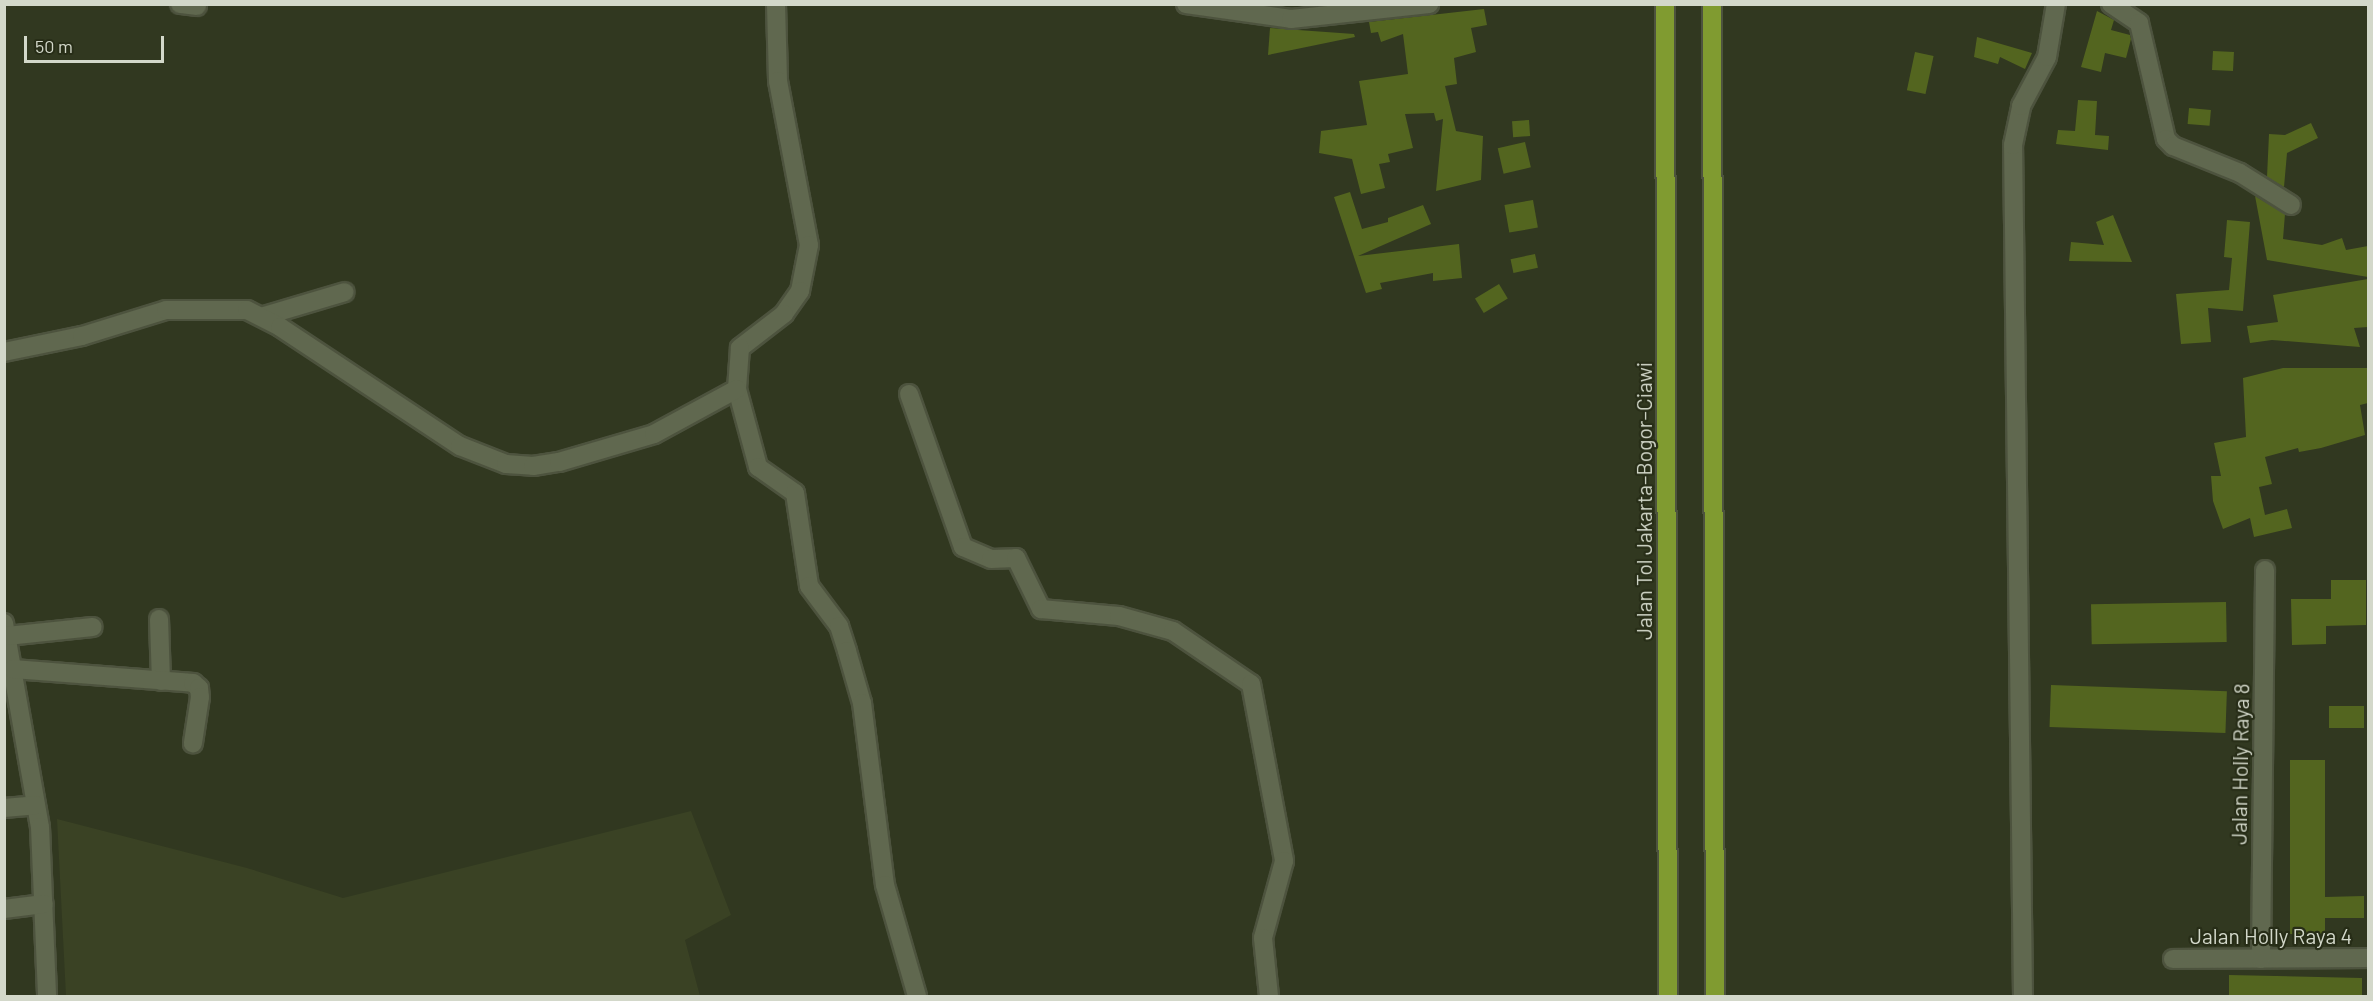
<!DOCTYPE html>
<html>
<head>
<meta charset="utf-8">
<style>
	body { margin:0 }
	#map { position:relative; width:2373px; height:1001px; overflow:hidden; background:#313820; font-family:Barlow,sans-serif }
	div>[style] { position:absolute }
	[style*='--x'] { left:calc(var(--x)*1px); top:calc(var(--y)*1px); width:calc(var(--w)*1px); rotate:calc(var(--a)*1deg) }
	.built>* { inset:0; background:#3a4224 }
	.building>* { inset:0; background:#53651f; transform-origin:0 0 }
	.roads { filter:drop-shadow(2px 0 #4d533e) drop-shadow(-2px 0 #4d533e) drop-shadow(0 2px #4d533e) drop-shadow(0 -2px #4d533e) }
	.minor>* { height:18px; margin:-9px; padding:0 9px; transform-origin:9px; border-radius:9px; background:#60684f }
	.highway>* { height:18px; margin:-9px; padding:0 9px; transform-origin:9px; border-radius:9px; background:#809b30 }
	span { translate:-50% -50%; white-space:nowrap; text-align:center; line-height:1.15; -webkit-text-stroke:4.5px #272d17; paint-order:stroke }
	.street-label { font-size:21px; color:#d3d8ca }
	.frame { position:absolute; inset:0; border:6px solid #d3d8ca; pointer-events:none }
	.scale { position:absolute; left:24px; top:36px; width:140px; height:27px; box-sizing:border-box; border:3px solid #d3d8ca; border-top:0; padding-left:8px; font-size:18px; line-height:21px; white-space:nowrap; color:#d3d8ca; -webkit-text-stroke:4px #272d17; paint-order:stroke }
</style>
</head>
<body>
<div id="map">
	<div class="built">
		<div style="clip-path:polygon(691px 811px,731px 915px,685px 940px,700px 996px,66px 996px,57px 819px,247px 868px,343px 898px)"></div>
	</div>
	<div class="building">
		<div style="clip-path:polygon(1484px 9px,1487px 25px,1471px 28px,1476px 52px,1454px 58px,1457px 84px,1445px 86px,1456px 131px,1483px 136px,1481px 180px,1436px 191px,1443px 119px,1436px 121px,1434px 113px,1405px 114px,1413px 148px,1388px 154px,1390px 162px,1379px 164px,1385px 188px,1361px 194px,1352px 159px,1319px 153px,1321px 131px,1367px 125px,1359px 81px,1408px 74px,1403px 34px,1381px 42px,1378px 32px,1371px 33px,1369px 22px)"></div>
		<div style="clip-path:polygon(2097px 11px,2114px 20px,2111px 30px,2130px 35px,2131px 39px,2126px 58px,2105px 53px,2101px 72px,2081px 67px)"></div>
		<div style="clip-path:polygon(1270px 28px,1354px 34px,1355px 37px,1268px 55px)"></div>
		<div style="clip-path:polygon(1977px 37px,2032px 53px,2025px 69px,2000px 57px,1998px 64px,1974px 57px)"></div>
		<div style="left:2213px;top:51px;width:21px;height:19px;rotate:3deg"></div>
		<div style="left:1915px;top:52px;width:19px;height:39px;rotate:12deg"></div>
		<div style="clip-path:polygon(2078px 100px,2097px 101px,2095px 135px,2109px 136px,2108px 150px,2056px 144px,2058px 130px,2075px 131px)"></div>
		<div style="left:2189px;top:108px;width:22px;height:16px;rotate:5deg"></div>
		<div style="left:1529px;top:120px;width:16px;height:17px;rotate:86deg"></div>
		<div style="clip-path:polygon(2311px 123px,2318px 138px,2287px 153px,2284px 187px,2267px 177px,2269px 134px,2285px 135px)"></div>
		<div style="left:1525px;top:142px;width:26px;height:28px;rotate:77deg"></div>
		<div style="clip-path:polygon(1350px 192px,1362px 229px,1388px 222px,1388px 218px,1423px 205px,1431px 224px,1358px 256px,1459px 244px,1462px 278px,1433px 281px,1433px 273px,1380px 283px,1382px 289px,1366px 293px,1334px 197px)"></div>
		<div style="clip-path:polygon(2255px 196px,2285px 214px,2283px 239px,2322px 245px,2342px 238px,2346px 250px,2368px 246px,2368px 277px,2267px 260px)"></div>
		<div style="left:1533px;top:200px;width:28px;height:29px;rotate:80deg"></div>
		<div style="clip-path:polygon(2113px 215px,2132px 262px,2069px 261px,2071px 242px,2104px 245px,2096px 222px)"></div>
		<div style="clip-path:polygon(2227px 220px,2250px 222px,2243px 311px,2208px 308px,2211px 342px,2181px 344px,2176px 294px,2229px 290px,2232px 258px,2224px 257px)"></div>
		<div style="left:1535px;top:254px;width:14px;height:25px;rotate:78deg"></div>
		<div style="clip-path:polygon(2368px 279px,2368px 327px,2354px 328px,2360px 347px,2272px 340px,2250px 343px,2247px 326px,2278px 322px,2273px 295px)"></div>
		<div style="left:1499px;top:284px;width:17px;height:28px;rotate:59deg"></div>
		<div style="clip-path:polygon(2283px 368px,2368px 368px,2368px 403px,2360px 405px,2365px 435px,2321px 448px,2299px 452px,2298px 448px,2265px 457px,2272px 484px,2259px 487px,2265px 515px,2287px 509px,2292px 528px,2254px 537px,2250px 518px,2223px 529px,2213px 501px,2211px 476px,2221px 476px,2214px 443px,2246px 437px,2243px 378px)"></div>
		<div style="clip-path:polygon(2331px 580px,2366px 580px,2366px 625px,2326px 626px,2326px 644px,2292px 645px,2291px 599px,2331px 599px)"></div>
		<div style="left:2226px;top:602px;width:40px;height:135px;rotate:89deg"></div>
		<div style="left:2051px;top:685px;width:176px;height:42px;rotate:2deg"></div>
		<div style="left:2364px;top:706px;width:22px;height:35px;rotate:90deg"></div>
		<div style="clip-path:polygon(2290px 760px,2325px 760px,2325px 897px,2364px 896px,2364px 918px,2325px 918px,2325px 934px,2290px 934px)"></div>
		<div style="clip-path:polygon(2229px 975px,2362px 978px,2362px 996px,2229px 996px)"></div>
	</div>
	<div class="roads">
		<div class="minor">
			<div style="--x:180;--y:4;--w:17;--a:7"></div>
			<div style="--x:776;--y:4;--w:77;--a:88.5"></div>
			<div style="--x:778;--y:81;--w:167;--a:79.3"></div>
			<div style="--x:809;--y:245;--w:47;--a:101.1"></div>
			<div style="--x:800;--y:291;--w:28;--a:125"></div>
			<div style="--x:784;--y:314;--w:56;--a:142.3"></div>
			<div style="--x:740;--y:348;--w:41;--a:94.2"></div>
			<div style="--x:737;--y:389;--w:81;--a:74.9"></div>
			<div style="--x:758;--y:467;--w:45;--a:35.1"></div>
			<div style="--x:795;--y:493;--w:94;--a:81.4"></div>
			<div style="--x:809;--y:586;--w:50;--a:53.1"></div>
			<div style="--x:839;--y:626;--w:26;--a:72"></div>
			<div style="--x:847;--y:651;--w:54;--a:73.9"></div>
			<div style="--x:862;--y:703;--w:183;--a:82.8"></div>
			<div style="--x:885;--y:885;--w:116;--a:73.9"></div>
			<div style="--x:1186;--y:4;--w:106;--a:8.1"></div>
			<div style="--x:1291;--y:19;--w:139;--a:-6.2"></div>
			<div style="--x:2111;--y:4;--w:34;--a:34"></div>
			<div style="--x:2139;--y:23;--w:119;--a:76.9"></div>
			<div style="--x:2166;--y:139;--w:10;--a:45"></div>
			<div style="--x:2173;--y:146;--w:72;--a:21.9"></div>
			<div style="--x:2240;--y:173;--w:60;--a:32.1"></div>
			<div style="--x:264;--y:316;--w:84;--a:-16.5"></div>
			<div style="--x:4;--y:352;--w:80;--a:-11.6"></div>
			<div style="--x:82;--y:336;--w:88;--a:-17.2"></div>
			<div style="--x:166;--y:310;--w:81;--a:0"></div>
			<div style="--x:247;--y:310;--w:37;--a:27"></div>
			<div style="--x:280;--y:327;--w:216;--a:33.5"></div>
			<div style="--x:460;--y:446;--w:49;--a:21.4"></div>
			<div style="--x:506;--y:464;--w:27;--a:4"></div>
			<div style="--x:533;--y:466;--w:26;--a:-9"></div>
			<div style="--x:559;--y:462;--w:99;--a:-16.4"></div>
			<div style="--x:654;--y:434;--w:94;--a:-28.5"></div>
			<div style="--x:909;--y:394;--w:162;--a:70.6"></div>
			<div style="--x:963;--y:547;--w:30;--a:23"></div>
			<div style="--x:991;--y:559;--w:25;--a:-2"></div>
			<div style="--x:1016;--y:558;--w:57;--a:63.9"></div>
			<div style="--x:1041;--y:609;--w:78;--a:5.1"></div>
			<div style="--x:1119;--y:616;--w:56;--a:15.5"></div>
			<div style="--x:1173;--y:631;--w:94;--a:34.2"></div>
			<div style="--x:1251;--y:684;--w:180;--a:79.4"></div>
			<div style="--x:1284;--y:861;--w:80;--a:105.3"></div>
			<div style="--x:1263;--y:938;--w:58;--a:84.1"></div>
			<div style="--x:159;--y:619;--w:62;--a:88.2"></div>
			<div style="--x:4;--y:623;--w:207;--a:80"></div>
			<div style="--x:40;--y:827;--w:169;--a:87.6"></div>
			<div style="--x:7;--y:636;--w:86;--a:-6"></div>
			<div style="--x:13;--y:669;--w:181;--a:4.4"></div>
			<div style="--x:193;--y:683;--w:8;--a:40"></div>
			<div style="--x:199;--y:688;--w:9;--a:84"></div>
			<div style="--x:200;--y:697;--w:47;--a:98.7"></div>
			<div style="--x:4;--y:808;--w:32;--a:-5"></div>
			<div style="--x:4;--y:909;--w:40;--a:-7.1"></div>
			<div style="--x:2173;--y:959;--w:195;--a:-0.3"></div>
			<div style="--x:2261;--y:959;--w:389;--a:-89.4"></div>
			<div style="--x:2023;--y:996;--w:851;--a:-90.67"></div>
			<div style="--x:2013;--y:145;--w:40;--a:-78"></div>
			<div style="--x:2021;--y:106;--w:55;--a:-62"></div>
			<div style="--x:2047;--y:57;--w:54;--a:-80.4"></div>
		</div>
		<div class="highway">
			<div style="--x:1665;--y:4;--w:992;--a:89.83"></div>
			<div style="--x:1712;--y:4;--w:992;--a:89.83"></div>
		</div>
	</div>
	<div class="street-label">
		<span style="left:1644px;top:501px;rotate:-90deg">Jalan Tol Jakarta–Bogor–Ciawi</span>
		<span style="left:2240px;top:764px;rotate:-89deg">Jalan Holly Raya 8</span>
		<span style="left:2271px;top:936px">Jalan Holly Raya 4</span>
	</div>
	<div class="frame"></div>
	<div class="scale">50 m</div>
</div>
</body>
</html>
